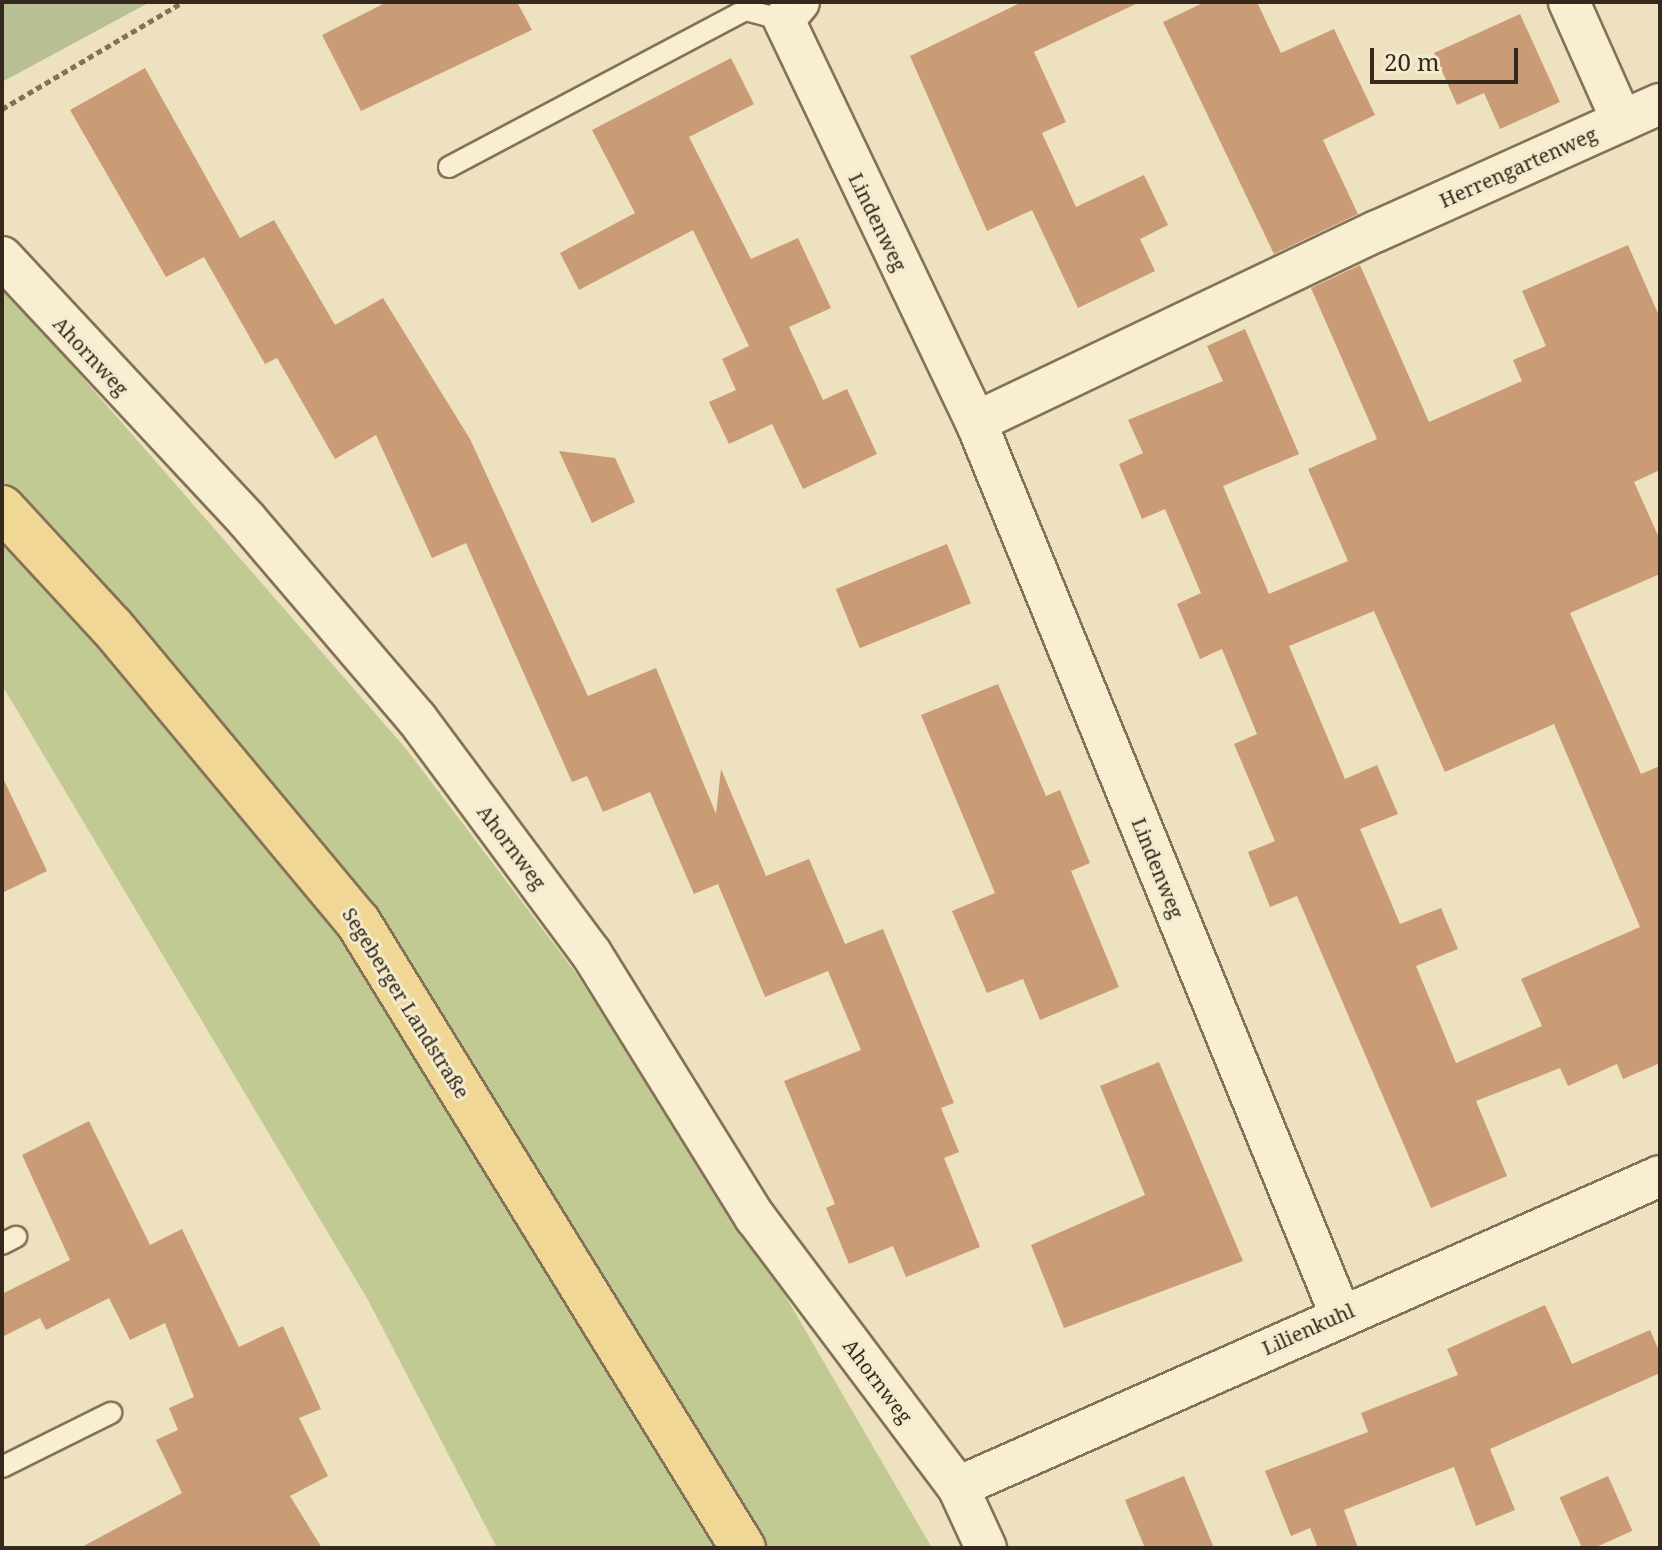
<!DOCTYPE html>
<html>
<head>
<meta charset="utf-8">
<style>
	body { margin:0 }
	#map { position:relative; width:1662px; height:1550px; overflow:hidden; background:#ede1bf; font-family:"Noto Serif",serif }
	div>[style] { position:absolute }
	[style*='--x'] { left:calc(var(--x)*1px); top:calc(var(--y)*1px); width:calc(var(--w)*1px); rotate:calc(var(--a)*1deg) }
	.green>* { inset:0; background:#c2ca93 }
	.cemetery>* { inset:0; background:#b8bf93 }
	.building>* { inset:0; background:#ca9c75; transform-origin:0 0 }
	.path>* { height:5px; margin-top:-2.5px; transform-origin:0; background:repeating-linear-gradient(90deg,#857158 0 6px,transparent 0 10px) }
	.roads { filter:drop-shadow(2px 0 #857158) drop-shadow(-2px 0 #857158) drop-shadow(0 2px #857158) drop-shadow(0 -2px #857158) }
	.lane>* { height:20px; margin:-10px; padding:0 10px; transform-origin:10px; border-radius:10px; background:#f8eed1 }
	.street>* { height:40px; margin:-20px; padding:0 20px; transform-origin:20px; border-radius:20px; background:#f8eed1 }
	.primary>* { height:44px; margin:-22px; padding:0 22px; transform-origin:22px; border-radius:22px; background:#f0d796 }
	span { translate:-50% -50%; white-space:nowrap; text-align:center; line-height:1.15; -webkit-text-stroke:6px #f4ebce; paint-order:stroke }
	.street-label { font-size:20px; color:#34291c }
	.frame { position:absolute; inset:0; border:4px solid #34291c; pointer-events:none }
	.scale { position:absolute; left:1370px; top:48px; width:148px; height:36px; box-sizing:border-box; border:4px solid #34291c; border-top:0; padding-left:10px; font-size:24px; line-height:28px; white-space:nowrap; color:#34291c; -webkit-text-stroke:6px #f4ebce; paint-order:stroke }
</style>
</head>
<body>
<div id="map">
	<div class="green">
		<div style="clip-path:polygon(2px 285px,407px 750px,576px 973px,786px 1297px,932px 1548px,497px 1548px,368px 1300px,2px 685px)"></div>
	</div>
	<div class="cemetery">
		<div style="clip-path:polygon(2px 2px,150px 2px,2px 82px)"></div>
	</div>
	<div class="building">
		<div style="clip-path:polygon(387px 2px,517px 2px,532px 30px,361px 111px,322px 35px)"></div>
		<div style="clip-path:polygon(1022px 2px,1140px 2px,1034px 52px,1066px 122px,1042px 133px,1076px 207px,1144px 175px,1168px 225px,1140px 239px,1155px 271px,1078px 308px,1032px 210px,987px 231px,910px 56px)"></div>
		<div style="clip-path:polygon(1205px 2px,1257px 2px,1281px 53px,1334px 29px,1375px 115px,1323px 140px,1358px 214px,1274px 254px,1163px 22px)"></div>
		<div style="clip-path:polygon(1520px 14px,1560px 102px,1500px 129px,1484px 93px,1457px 105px,1434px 53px)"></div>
		<div style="clip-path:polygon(731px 58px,754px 104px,689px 137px,751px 259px,798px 238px,831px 308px,789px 327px,823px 400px,847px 389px,877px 454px,803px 489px,772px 424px,729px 444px,709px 402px,736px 390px,722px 359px,749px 346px,693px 230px,579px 290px,560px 253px,635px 213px,592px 130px)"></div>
		<div style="clip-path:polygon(145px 68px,240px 238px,274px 220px,335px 325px,383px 298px,470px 439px,588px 696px,656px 668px,716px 814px,721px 769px,766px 876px,809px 859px,845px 944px,883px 929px,954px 1103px,941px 1108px,959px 1152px,944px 1158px,980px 1247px,906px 1277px,893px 1246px,849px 1264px,826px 1208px,835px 1204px,784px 1081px,861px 1050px,828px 971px,765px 997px,718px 884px,694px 894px,650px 792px,603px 812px,587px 776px,572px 782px,466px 543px,432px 558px,376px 435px,335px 459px,277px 358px,265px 364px,204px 257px,166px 277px,70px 110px)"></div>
		<div style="clip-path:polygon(evenodd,1628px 245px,1660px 318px,1660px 470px,1634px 482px,1660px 540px,1660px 574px,1570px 613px,1641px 774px,1660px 766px,1660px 1063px,1623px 1079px,1617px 1064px,1568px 1086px,1560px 1068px,1476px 1101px,1507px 1176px,1431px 1208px,1297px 896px,1270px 907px,1248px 852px,1275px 841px,1234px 744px,1257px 734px,1222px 649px,1200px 659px,1177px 604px,1201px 593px,1165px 509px,1142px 519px,1119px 464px,1143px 453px,1128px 420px,1223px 381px,1207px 346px,1245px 329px,1299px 454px,1223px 486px,1269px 594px,1348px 561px,1308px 469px,1377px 439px,1311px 288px,1360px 265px,1429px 422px,1522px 381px,1513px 360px,1546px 346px,1522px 291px,1628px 245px,1374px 611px,1445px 772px,1554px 724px,1640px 927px,1521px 979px,1542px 1026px,1456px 1063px,1416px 966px,1458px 949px,1441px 908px,1400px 924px,1360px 829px,1398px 814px,1377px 765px,1345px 779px,1289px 646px,1374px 611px)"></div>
		<div style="clip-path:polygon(559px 451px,615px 458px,635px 502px,592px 523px)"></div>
		<div style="left:947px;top:544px;width:64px;height:120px;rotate:68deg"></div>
		<div style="clip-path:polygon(998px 684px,1046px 796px,1060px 790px,1090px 863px,1071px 871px,1119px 987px,1040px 1020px,1023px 979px,987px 993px,952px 911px,995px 893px,921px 715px)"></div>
		<div style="clip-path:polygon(2px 776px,47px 871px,2px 893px)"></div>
		<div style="clip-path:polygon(1159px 1062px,1243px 1261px,1064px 1328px,1031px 1245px,1145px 1195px,1100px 1086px)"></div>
		<div style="clip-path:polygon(89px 1121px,150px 1245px,182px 1229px,239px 1347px,283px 1326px,321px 1409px,299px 1418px,328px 1476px,290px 1496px,322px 1548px,80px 1548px,182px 1493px,156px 1440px,178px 1430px,169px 1408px,194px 1397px,165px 1323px,130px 1340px,109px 1298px,46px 1330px,40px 1318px,2px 1337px,2px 1294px,70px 1260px,22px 1155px)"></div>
		<div style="clip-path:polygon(1545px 1305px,1572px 1364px,1650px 1330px,1660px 1353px,1660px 1373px,1490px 1449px,1515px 1510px,1476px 1526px,1454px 1467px,1344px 1510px,1358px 1548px,1318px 1548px,1310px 1528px,1291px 1536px,1265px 1471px,1368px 1432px,1361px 1413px,1458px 1375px,1447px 1349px)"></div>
		<div style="clip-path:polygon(1184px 1476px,1214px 1548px,1145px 1548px,1125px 1500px)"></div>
		<div style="left:1608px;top:1476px;width:60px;height:53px;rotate:66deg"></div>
	</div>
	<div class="path">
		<div style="--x:2;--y:109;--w:210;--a:-30.6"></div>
	</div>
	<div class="roads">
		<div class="lane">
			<div style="--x:449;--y:167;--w:336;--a:-27.9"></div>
			<div style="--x:746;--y:10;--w:39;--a:15"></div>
			<div style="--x:2;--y:1244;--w:16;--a:-27"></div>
			<div style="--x:2;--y:1467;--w:122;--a:-26.4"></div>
		</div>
		<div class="street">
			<div style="--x:799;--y:2;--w:23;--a:130"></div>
			<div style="--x:784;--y:20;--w:445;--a:64.5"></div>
			<div style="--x:976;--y:422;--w:963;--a:67.8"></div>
			<div style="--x:1569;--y:2;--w:130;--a:66"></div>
			<div style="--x:2;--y:257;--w:359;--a:47"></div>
			<div style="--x:247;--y:520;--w:262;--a:49.5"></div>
			<div style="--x:417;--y:719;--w:292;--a:53.4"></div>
			<div style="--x:591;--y:953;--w:311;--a:58.2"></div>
			<div style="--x:755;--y:1217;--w:338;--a:53.1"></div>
			<div style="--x:958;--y:1487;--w:67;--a:65.3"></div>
			<div style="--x:976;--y:422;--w:444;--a:-25.5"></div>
			<div style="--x:1377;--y:231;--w:310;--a:-24.2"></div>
			<div style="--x:958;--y:1487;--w:768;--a:-23.89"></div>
		</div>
		<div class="primary">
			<div style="--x:2;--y:508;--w:162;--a:47.3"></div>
			<div style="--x:112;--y:627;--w:384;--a:50.2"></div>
			<div style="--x:358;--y:922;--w:735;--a:58.41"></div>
		</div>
	</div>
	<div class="street-label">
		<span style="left:1518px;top:167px;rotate:-24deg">Herrengartenweg</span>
		<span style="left:878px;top:222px;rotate:64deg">Lindenweg</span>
		<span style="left:91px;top:356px;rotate:47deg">Ahornweg</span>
		<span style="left:512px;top:847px;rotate:53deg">Ahornweg</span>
		<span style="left:1158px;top:868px;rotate:68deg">Lindenweg</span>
		<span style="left:406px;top:1003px;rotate:58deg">Segeberger Landstraße</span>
		<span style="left:1308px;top:1329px;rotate:-24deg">Lilienkuhl</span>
		<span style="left:878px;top:1381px;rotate:53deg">Ahornweg</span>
	</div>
	<div class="frame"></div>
	<div class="scale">20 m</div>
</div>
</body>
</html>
